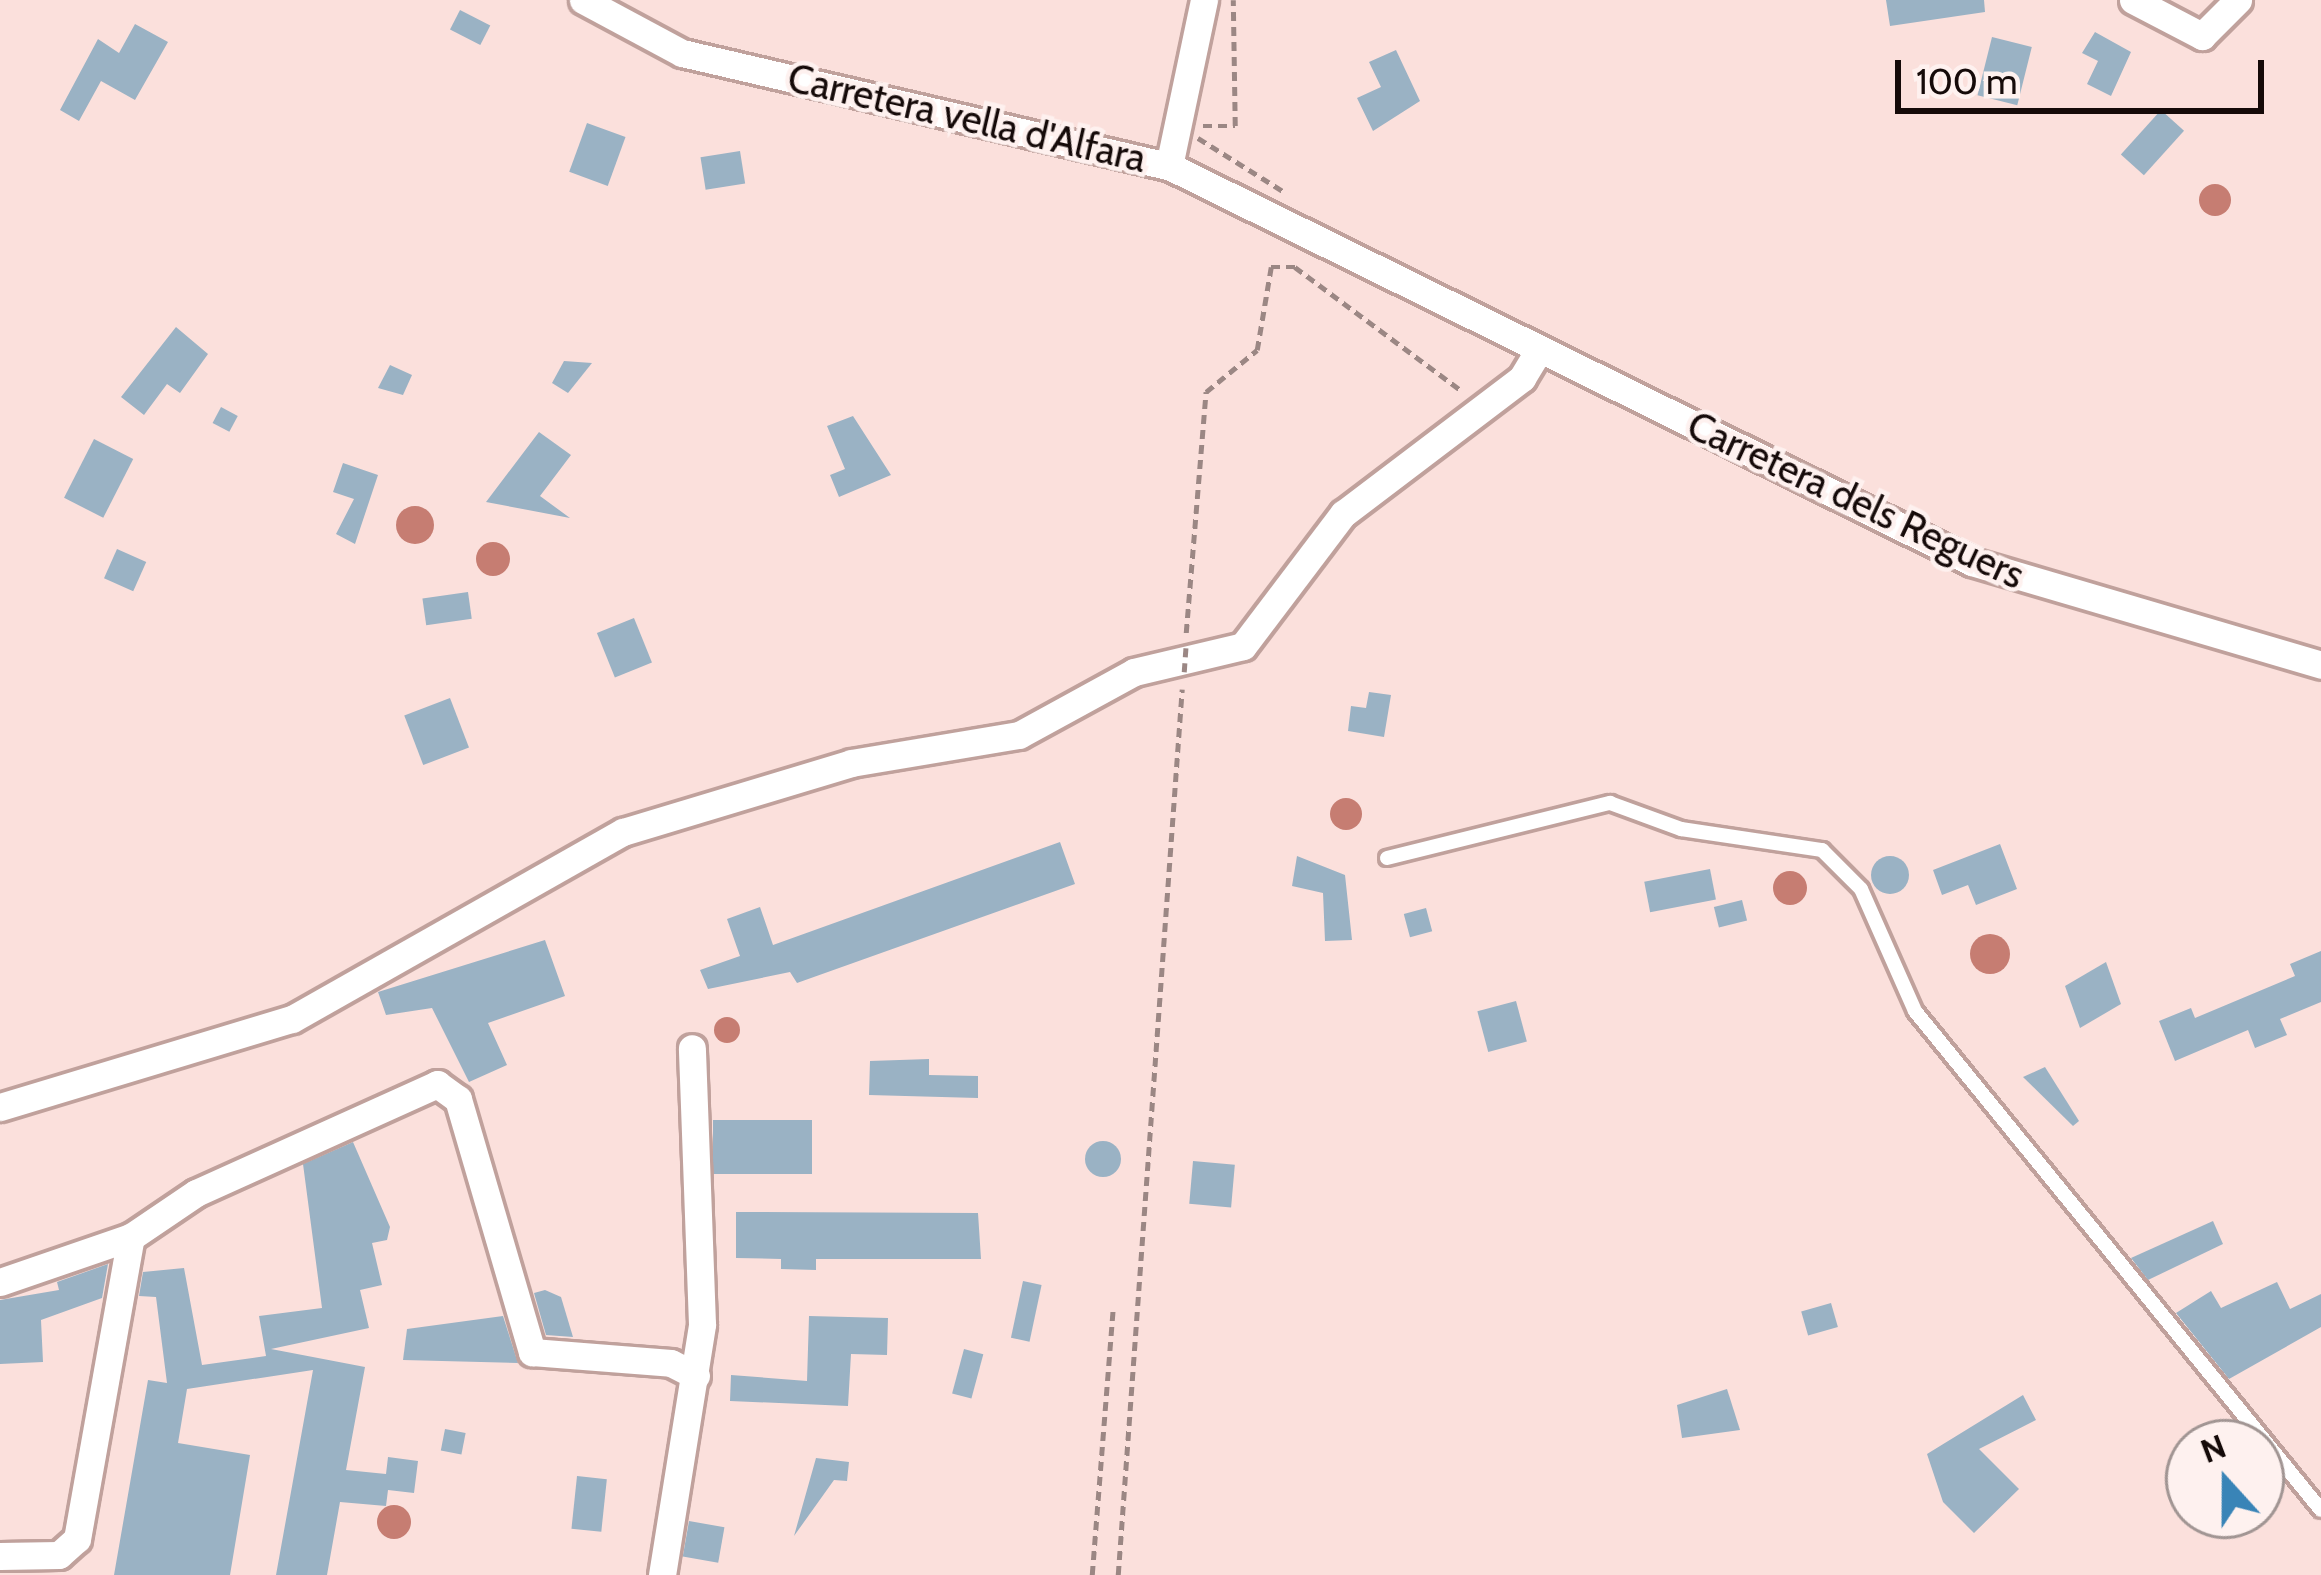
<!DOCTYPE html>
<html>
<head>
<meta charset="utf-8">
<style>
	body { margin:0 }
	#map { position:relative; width:2321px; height:1575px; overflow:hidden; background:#fbe0dc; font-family:Cabin,sans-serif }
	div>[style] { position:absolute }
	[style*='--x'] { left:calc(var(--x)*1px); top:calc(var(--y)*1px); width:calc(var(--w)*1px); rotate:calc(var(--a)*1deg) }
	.water>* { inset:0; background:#c67d72 }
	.round { border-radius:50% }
	.building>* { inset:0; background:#9ab2c4; transform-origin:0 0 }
	.path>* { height:4.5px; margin-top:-2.25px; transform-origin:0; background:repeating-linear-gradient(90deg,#9b8784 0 9px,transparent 0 15px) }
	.roads { filter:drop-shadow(3px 0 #c0a19c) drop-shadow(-3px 0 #c0a19c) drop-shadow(0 3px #c0a19c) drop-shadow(0 -3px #c0a19c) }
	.lane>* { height:14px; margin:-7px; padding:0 7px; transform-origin:7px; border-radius:7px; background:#fff }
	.street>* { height:27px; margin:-13.5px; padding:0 13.5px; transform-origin:13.5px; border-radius:13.5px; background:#fff }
	.path-bridge>* { height:4.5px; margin-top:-2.25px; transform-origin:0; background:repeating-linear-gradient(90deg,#9b8784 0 9px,transparent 0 15px) }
	span { translate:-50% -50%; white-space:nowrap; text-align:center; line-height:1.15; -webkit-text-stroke:9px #fef1ef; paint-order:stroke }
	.street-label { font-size:39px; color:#150a09 }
	.north { position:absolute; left:2165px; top:1419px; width:120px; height:120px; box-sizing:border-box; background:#fef1ef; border:3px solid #a19593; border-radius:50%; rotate:339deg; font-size:33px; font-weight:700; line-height:48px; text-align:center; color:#150a09 }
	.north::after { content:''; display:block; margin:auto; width:42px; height:54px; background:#3984b7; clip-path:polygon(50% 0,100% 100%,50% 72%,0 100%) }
	.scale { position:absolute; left:1895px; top:60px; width:369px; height:54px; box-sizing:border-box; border:6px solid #150a09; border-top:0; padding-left:15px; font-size:36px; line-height:42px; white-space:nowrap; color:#150a09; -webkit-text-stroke:9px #fef1ef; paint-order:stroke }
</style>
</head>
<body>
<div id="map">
	<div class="water">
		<div class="round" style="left:2199px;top:184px;width:32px;height:32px"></div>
		<div class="round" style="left:396px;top:506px;width:38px;height:38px"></div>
		<div class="round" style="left:476px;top:542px;width:34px;height:34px"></div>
		<div class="round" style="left:1330px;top:798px;width:32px;height:32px"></div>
		<div class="round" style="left:1773px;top:871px;width:34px;height:34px"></div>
		<div class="round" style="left:1970px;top:934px;width:40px;height:40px"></div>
		<div class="round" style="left:714px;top:1017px;width:26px;height:26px"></div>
		<div class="round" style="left:377px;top:1505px;width:34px;height:34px"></div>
	</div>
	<div class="building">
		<div style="clip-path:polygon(1886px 0,1984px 0,1985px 12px,1890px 26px)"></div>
		<div style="left:460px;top:10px;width:34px;height:22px;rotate:27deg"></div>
		<div style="clip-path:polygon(135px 24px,168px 42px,135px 100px,101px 81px,79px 121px,60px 110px,98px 39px,119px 53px)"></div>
		<div style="clip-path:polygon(2095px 32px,2131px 52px,2111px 96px,2087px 84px,2098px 61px,2082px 53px)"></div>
		<div style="left:1992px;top:37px;width:41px;height:60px;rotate:14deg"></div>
		<div style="clip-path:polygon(1396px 50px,1420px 101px,1373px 131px,1357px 98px,1381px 87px,1369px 62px)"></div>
		<div style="left:2161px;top:110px;width:31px;height:60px;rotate:42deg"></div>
		<div style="left:587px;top:123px;width:41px;height:52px;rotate:20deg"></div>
		<div style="left:740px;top:151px;width:33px;height:40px;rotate:81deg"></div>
		<div style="clip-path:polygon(176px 327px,208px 354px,180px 393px,167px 384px,144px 415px,121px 397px)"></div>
		<div style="clip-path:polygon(564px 361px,592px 363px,568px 393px,552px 383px)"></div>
		<div style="clip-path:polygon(390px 365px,412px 375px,403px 395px,378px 388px)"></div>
		<div style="left:221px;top:407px;width:19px;height:18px;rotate:28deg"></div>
		<div style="clip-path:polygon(853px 416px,891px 475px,839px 497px,830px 475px,845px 469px,827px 426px)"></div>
		<div style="clip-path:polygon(539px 432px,571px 455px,540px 496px,570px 518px,486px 502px)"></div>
		<div style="left:94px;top:439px;width:44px;height:66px;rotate:27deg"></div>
		<div style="clip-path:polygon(343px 463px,378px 475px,355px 544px,336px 534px,354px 499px,333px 492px)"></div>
		<div style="left:117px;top:549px;width:32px;height:32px;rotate:24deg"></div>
		<div style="left:468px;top:592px;width:27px;height:46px;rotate:82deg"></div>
		<div style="left:634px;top:618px;width:48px;height:40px;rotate:68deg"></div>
		<div style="clip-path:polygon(1369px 692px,1391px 695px,1384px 737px,1348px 731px,1351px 706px,1366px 708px)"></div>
		<div style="left:450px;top:698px;width:53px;height:49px;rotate:69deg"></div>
		<div style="clip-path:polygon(1060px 842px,1075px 884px,797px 983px,790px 972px,708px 989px,700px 970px,740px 956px,727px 919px,760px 907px,773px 945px)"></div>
		<div style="clip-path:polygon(2000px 844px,2017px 889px,1976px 905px,1968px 885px,1942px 895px,1933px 870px)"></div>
		<div style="clip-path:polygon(1297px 856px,1345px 875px,1352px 940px,1325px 941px,1323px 893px,1292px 886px)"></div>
		<div class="round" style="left:1871px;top:856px;width:38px;height:38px"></div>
		<div style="left:1710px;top:869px;width:31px;height:67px;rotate:79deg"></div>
		<div style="left:1742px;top:900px;width:21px;height:29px;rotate:76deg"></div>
		<div style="left:1426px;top:908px;width:24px;height:23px;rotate:75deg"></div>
		<div style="clip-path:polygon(545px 940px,565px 996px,488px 1023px,507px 1065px,469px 1082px,432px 1008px,386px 1015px,378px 992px)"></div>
		<div style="clip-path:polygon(2321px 951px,2321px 1002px,2280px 1019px,2287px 1035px,2255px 1048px,2248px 1030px,2175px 1061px,2159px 1021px,2191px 1008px,2195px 1018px,2295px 976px,2290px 964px)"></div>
		<div style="clip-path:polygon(2106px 962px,2121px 1004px,2080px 1028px,2065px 986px)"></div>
		<div style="left:1516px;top:1001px;width:42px;height:40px;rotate:75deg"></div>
		<div style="clip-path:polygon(929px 1059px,929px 1075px,978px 1076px,978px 1098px,869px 1095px,870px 1061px)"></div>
		<div style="clip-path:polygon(2045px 1067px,2079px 1121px,2073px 1126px,2023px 1077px)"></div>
		<div style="left:812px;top:1120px;width:54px;height:99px;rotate:90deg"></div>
		<div class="round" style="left:1085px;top:1141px;width:36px;height:36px"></div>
		<div style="clip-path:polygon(353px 1142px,390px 1227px,387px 1240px,372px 1243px,382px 1285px,360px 1290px,369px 1328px,271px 1349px,365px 1367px,346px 1470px,386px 1474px,388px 1457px,418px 1461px,414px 1493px,388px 1490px,386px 1506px,340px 1502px,327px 1575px,276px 1575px,313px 1370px,187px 1389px,178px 1443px,250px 1455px,230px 1575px,114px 1575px,148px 1380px,167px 1383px,156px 1297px,139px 1296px,143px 1272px,184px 1268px,202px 1365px,266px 1356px,259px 1316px,322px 1308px,303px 1164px)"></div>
		<div style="left:1193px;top:1161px;width:42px;height:43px;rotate:5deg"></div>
		<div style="clip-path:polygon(736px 1212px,978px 1213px,981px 1259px,816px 1259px,816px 1270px,781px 1269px,781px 1259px,736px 1258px)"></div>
		<div style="clip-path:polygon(2213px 1221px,2223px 1244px,2148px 1280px,2131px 1258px)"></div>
		<div style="clip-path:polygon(108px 1264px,102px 1298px,41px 1320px,43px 1362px,0 1364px,0 1300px,59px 1290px,57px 1282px)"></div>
		<div style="left:1023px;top:1281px;width:19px;height:58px;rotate:12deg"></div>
		<div style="clip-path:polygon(2277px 1282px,2290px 1309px,2321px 1294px,2321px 1327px,2229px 1379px,2176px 1313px,2211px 1291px,2221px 1308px)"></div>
		<div style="clip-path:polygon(545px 1290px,561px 1297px,573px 1337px,546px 1335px,534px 1293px)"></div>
		<div style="left:1831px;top:1303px;width:25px;height:31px;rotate:74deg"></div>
		<div style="clip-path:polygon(503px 1316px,518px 1363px,403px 1360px,407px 1329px)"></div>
		<div style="clip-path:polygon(809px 1316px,888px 1318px,887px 1355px,851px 1354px,848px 1406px,730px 1401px,731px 1375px,807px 1381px)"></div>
		<div style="left:964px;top:1349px;width:20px;height:46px;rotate:15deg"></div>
		<div style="clip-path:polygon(1727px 1389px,1740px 1430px,1682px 1438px,1677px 1405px)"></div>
		<div style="clip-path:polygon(2023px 1395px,2036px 1420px,1979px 1449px,2019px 1489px,1974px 1533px,1943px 1502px,1927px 1454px)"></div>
		<div style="left:445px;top:1429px;width:21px;height:22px;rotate:11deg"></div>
		<div style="clip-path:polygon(816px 1458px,849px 1462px,847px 1481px,834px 1480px,794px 1536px)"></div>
		<div style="left:577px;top:1476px;width:30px;height:53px;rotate:6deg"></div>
		<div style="left:689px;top:1521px;width:36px;height:36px;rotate:10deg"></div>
	</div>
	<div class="path">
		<div style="--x:1203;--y:126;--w:32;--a:0"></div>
		<div style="--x:1235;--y:126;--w:126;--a:-90.9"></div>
		<div style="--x:1198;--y:138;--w:104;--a:32"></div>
		<div style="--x:1186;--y:633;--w:242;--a:-85.3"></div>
		<div style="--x:1206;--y:392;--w:66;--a:-39.5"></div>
		<div style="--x:1257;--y:350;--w:84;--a:-80.4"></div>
		<div style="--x:1271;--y:267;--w:24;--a:0"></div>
		<div style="--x:1295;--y:267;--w:208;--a:36.6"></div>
		<div style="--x:1092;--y:1575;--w:265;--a:-85.5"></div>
		<div style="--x:1118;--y:1575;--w:888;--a:-85.87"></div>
	</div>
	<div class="roads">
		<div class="lane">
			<div style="--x:1387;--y:858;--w:230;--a:-13.9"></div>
			<div style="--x:1610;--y:803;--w:76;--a:20.1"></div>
			<div style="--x:1681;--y:829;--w:143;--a:8.5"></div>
			<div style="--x:1822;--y:850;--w:55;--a:45"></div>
			<div style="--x:1861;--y:889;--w:133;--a:66.1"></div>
			<div style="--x:1915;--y:1011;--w:643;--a:50.87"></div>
		</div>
		<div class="street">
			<div style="--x:583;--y:0;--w:112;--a:28.2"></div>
			<div style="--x:682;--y:53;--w:500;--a:13.1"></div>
			<div style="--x:1169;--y:166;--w:895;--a:26.25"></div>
			<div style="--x:1972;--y:562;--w:364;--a:16.4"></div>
			<div style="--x:2133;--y:0;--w:78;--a:27.6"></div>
			<div style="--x:2202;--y:36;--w:51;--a:-45"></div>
			<div style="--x:1169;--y:166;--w:170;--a:-78.1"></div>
			<div style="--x:0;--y:1107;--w:305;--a:-16.8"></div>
			<div style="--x:292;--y:1019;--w:380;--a:-29.5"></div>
			<div style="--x:623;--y:832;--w:238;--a:-16.8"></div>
			<div style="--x:851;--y:763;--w:170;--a:-9.5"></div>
			<div style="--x:1019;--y:735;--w:131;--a:-28.7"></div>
			<div style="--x:1134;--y:672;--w:112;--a:-13.4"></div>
			<div style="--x:1243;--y:646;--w:166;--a:-52.9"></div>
			<div style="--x:1343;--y:514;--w:225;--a:-37.2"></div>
			<div style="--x:1522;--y:378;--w:31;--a:-59"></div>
			<div style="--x:0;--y:1282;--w:139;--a:-19"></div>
			<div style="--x:131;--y:1237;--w:78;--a:-34.1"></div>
			<div style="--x:196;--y:1193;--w:265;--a:-24.3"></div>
			<div style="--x:437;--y:1084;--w:26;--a:36"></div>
			<div style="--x:458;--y:1099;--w:264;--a:73.7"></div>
			<div style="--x:532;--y:1352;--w:139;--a:4.5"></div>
			<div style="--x:671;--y:1363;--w:28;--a:27"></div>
			<div style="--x:0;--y:1556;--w:59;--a:-1"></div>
			<div style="--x:59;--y:1555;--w:24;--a:-42"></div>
			<div style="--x:77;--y:1539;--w:307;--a:-79.9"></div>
			<div style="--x:662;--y:1575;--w:254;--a:-80.9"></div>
			<div style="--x:702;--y:1324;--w:276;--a:-92.1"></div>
		</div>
	</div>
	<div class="path-bridge">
		<div style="--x:1184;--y:672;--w:27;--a:-86"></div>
	</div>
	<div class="street-label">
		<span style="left:967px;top:118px;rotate:13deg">Carretera vella d'Alfara</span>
		<span style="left:1856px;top:500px;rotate:25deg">Carretera dels Reguers</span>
	</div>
	<div class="north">N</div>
	<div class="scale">100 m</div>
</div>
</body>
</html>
